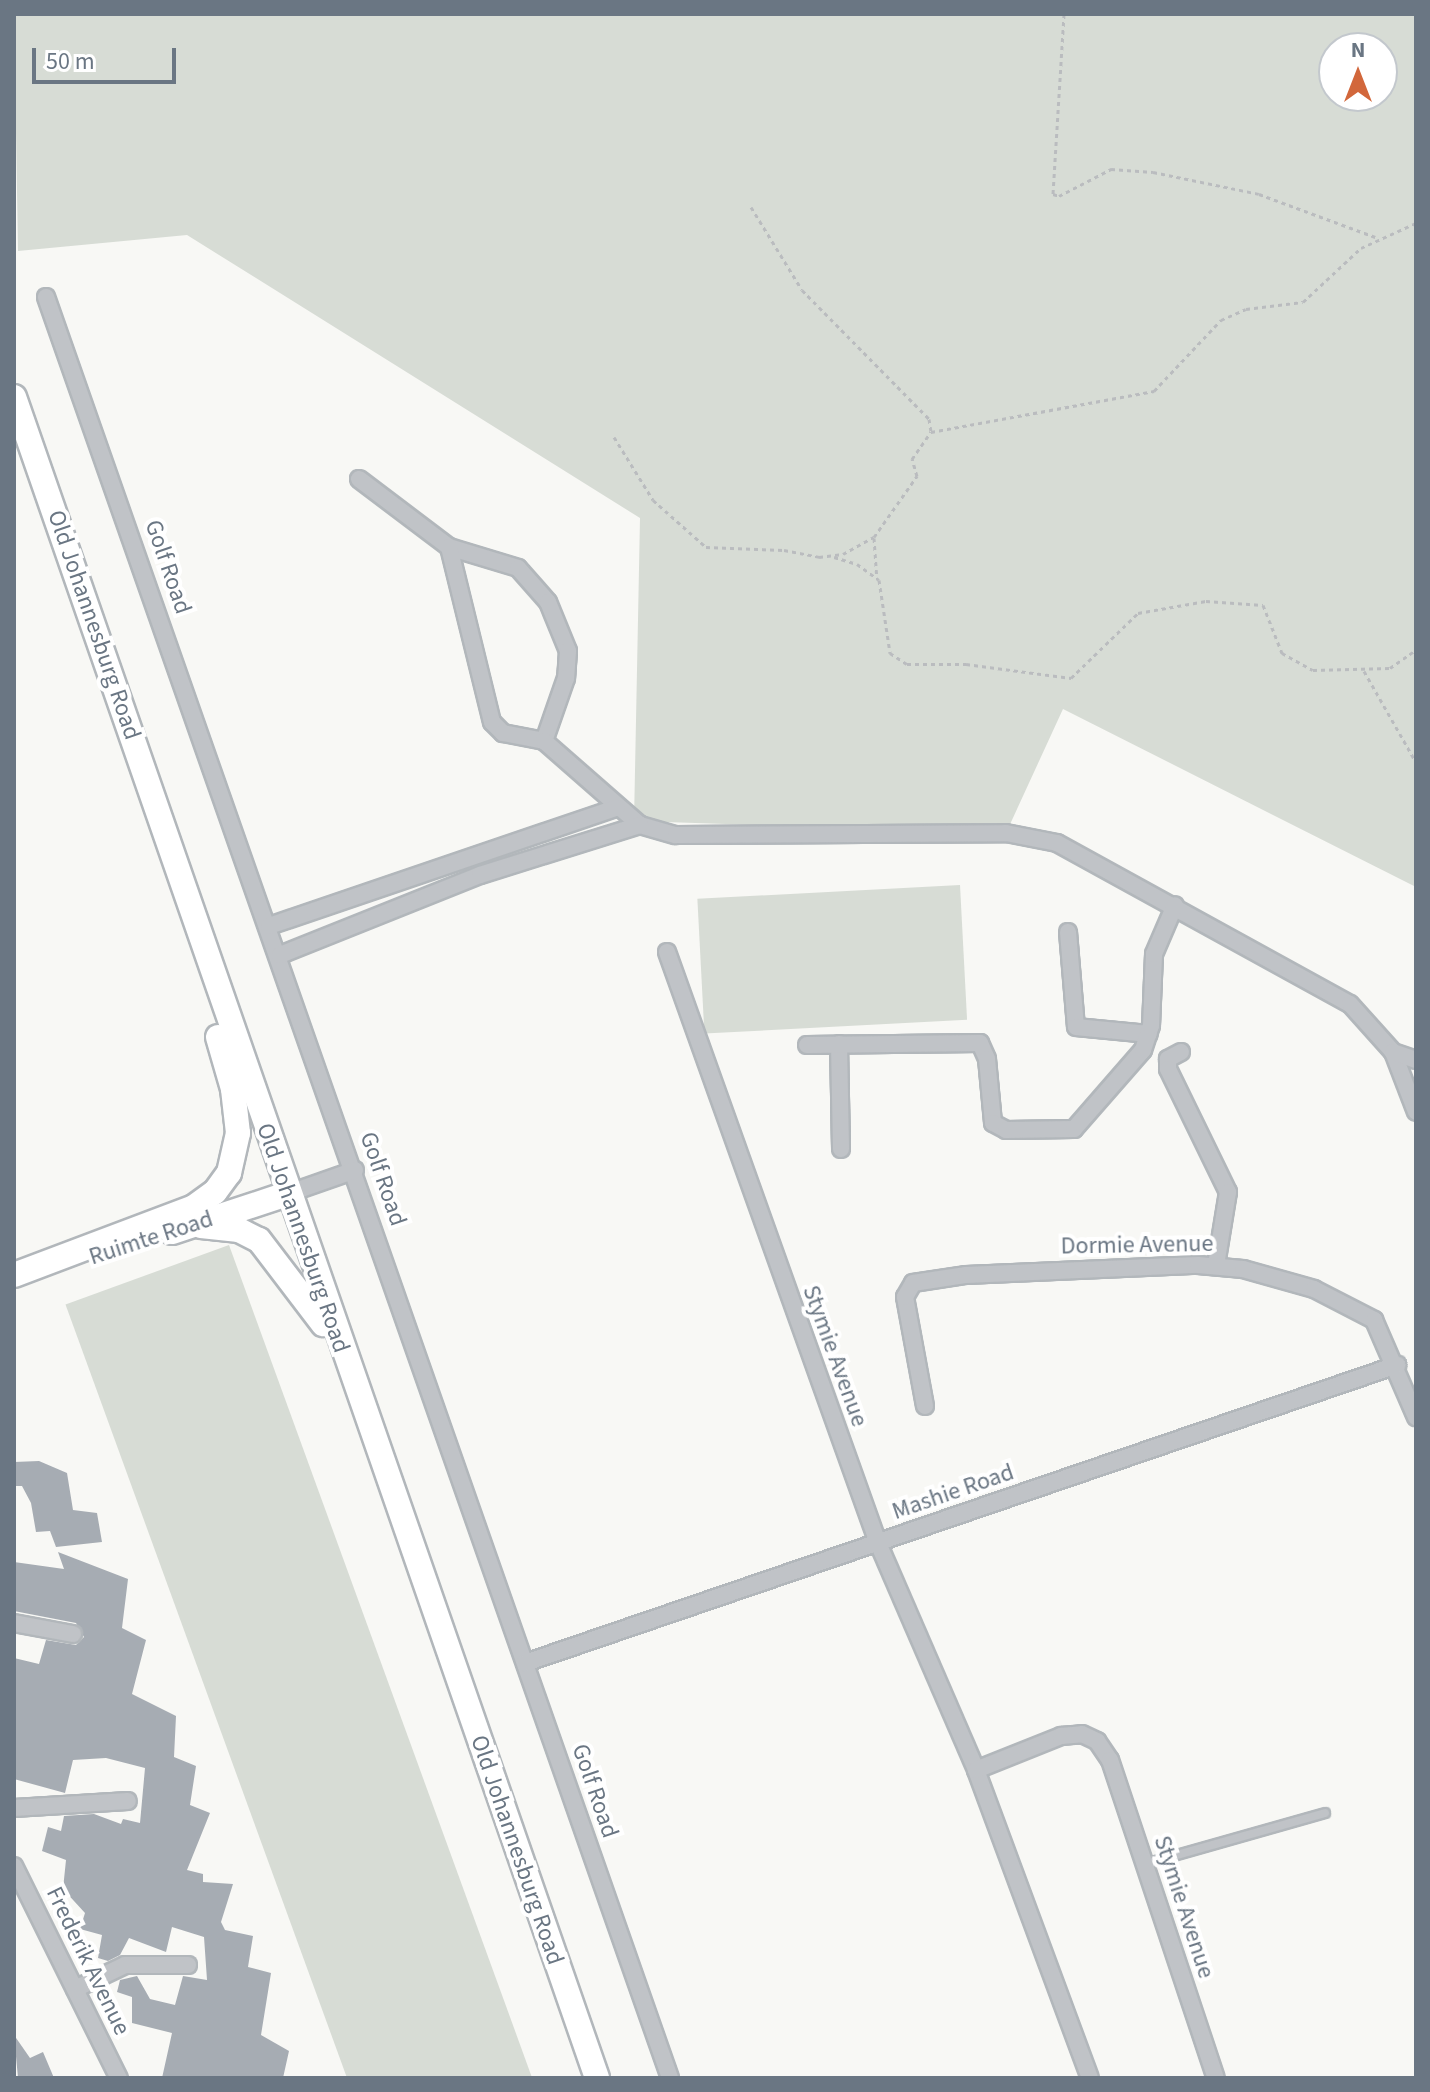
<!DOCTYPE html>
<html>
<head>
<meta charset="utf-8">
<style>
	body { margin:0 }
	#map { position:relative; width:1430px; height:2092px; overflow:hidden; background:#f8f8f5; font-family:"Source Sans 3",sans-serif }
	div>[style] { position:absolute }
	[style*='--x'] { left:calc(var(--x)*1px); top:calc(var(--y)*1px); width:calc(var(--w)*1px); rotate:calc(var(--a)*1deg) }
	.green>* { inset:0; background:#d7dcd5; transform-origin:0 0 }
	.building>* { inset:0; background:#a6acb3 }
	.path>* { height:3px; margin-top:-1.5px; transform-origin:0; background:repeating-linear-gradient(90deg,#babcbf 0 4px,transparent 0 8px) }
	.roads { filter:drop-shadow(2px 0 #b2b7bb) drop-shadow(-2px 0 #b2b7bb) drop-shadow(0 2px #b2b7bb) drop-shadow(0 -2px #b2b7bb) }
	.lane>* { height:8px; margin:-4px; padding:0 4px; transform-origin:4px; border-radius:4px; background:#c0c3c7 }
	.street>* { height:16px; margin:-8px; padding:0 8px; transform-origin:8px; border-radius:8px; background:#c0c3c7 }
	.secondary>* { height:24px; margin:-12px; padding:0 12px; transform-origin:12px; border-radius:12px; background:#fff }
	span { translate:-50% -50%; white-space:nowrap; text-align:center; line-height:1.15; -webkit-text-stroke:8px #fff; paint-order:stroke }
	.street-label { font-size:24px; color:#6a7683 }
	.frame { position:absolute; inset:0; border:16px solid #6a7683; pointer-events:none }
	.north { position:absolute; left:1318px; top:32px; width:80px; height:80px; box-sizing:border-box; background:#fff; border:2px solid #c3c8cd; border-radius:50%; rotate:0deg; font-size:22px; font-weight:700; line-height:32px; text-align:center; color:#6a7683 }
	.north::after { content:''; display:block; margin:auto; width:28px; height:36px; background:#d2673b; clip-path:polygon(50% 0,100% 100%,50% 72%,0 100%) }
	.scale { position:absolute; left:32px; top:48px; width:144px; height:36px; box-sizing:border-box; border:4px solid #6a7683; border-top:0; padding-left:10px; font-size:24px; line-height:28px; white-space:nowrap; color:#6a7683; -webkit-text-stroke:6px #fff; paint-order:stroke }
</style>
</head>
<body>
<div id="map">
	<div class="green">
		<div style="clip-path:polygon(evenodd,14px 14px,1416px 14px,1416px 887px,1063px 709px,1006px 833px,634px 821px,640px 518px,187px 235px,18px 251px,14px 14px,1334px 48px,1382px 48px,1382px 96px,1334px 96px,1334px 48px)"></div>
		<div style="left:960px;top:885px;width:135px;height:263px;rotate:87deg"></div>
		<div style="left:229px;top:1245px;width:885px;height:174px;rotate:70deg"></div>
	</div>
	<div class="building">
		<div style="clip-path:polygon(39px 1461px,67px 1473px,73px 1510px,97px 1513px,102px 1542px,56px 1547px,50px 1531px,36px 1532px,31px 1503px,22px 1486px,14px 1486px,14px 1462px)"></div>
		<div style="clip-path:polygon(58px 1552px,128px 1579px,122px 1628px,146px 1640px,132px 1694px,176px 1716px,174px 1757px,196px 1766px,190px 1805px,210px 1813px,187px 1870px,203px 1874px,203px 1882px,233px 1884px,221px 1922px,225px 1930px,253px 1936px,248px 1967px,271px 1973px,261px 2035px,289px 2051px,283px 2078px,162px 2078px,172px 2033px,132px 2023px,132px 1997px,117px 1992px,120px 1980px,137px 1976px,150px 1999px,175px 2005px,183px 1976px,207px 1980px,204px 1937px,172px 1927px,166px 1952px,129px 1938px,120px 1955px,108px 1961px,98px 1958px,102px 1935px,80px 1929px,85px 1913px,63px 1889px,66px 1860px,42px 1851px,48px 1827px,61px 1831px,64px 1816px,94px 1814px,121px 1824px,123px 1819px,140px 1823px,145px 1768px,106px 1758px,73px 1760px,65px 1793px,14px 1779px,14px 1658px,39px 1664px,46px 1640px,76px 1645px,84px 1637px,76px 1623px,14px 1611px,14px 1562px,64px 1569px)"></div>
		<div style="clip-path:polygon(14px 2035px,30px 2058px,43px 2052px,54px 2078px,18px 2078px)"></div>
	</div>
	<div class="path">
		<div style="--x:1064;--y:14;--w:180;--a:93.5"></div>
		<div style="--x:1053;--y:194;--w:6;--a:18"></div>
		<div style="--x:1059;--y:196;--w:59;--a:-27.4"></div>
		<div style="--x:1111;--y:169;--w:42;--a:4.1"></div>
		<div style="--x:1153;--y:172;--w:108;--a:11.7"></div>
		<div style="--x:1259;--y:194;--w:124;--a:20.3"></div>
		<div style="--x:751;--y:207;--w:97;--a:58.4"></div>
		<div style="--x:802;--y:290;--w:181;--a:45.4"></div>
		<div style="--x:929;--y:419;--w:13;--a:81"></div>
		<div style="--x:614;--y:437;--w:74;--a:58.2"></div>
		<div style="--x:653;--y:500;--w:71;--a:41.6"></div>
		<div style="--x:706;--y:547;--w:78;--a:2.2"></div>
		<div style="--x:784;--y:550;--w:36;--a:11"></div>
		<div style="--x:819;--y:557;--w:24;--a:-7"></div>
		<div style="--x:843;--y:554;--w:35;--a:-29"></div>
		<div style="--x:874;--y:537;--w:75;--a:-54.8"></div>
		<div style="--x:917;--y:476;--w:18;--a:-106"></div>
		<div style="--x:912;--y:459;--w:33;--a:-55"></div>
		<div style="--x:931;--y:432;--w:227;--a:-10.4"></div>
		<div style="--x:1154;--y:391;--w:98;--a:-46.7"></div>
		<div style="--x:1221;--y:320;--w:27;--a:-24"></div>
		<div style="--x:1246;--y:309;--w:57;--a:-7"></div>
		<div style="--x:1303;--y:302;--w:79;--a:-43"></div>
		<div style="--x:1361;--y:248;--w:60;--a:-24.4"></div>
		<div style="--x:874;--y:538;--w:39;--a:86"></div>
		<div style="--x:834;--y:557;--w:24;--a:17"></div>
		<div style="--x:857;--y:564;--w:27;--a:36"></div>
		<div style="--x:879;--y:580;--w:74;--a:81.4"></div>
		<div style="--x:890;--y:653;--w:20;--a:33"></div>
		<div style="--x:907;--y:664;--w:59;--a:0"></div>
		<div style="--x:966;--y:664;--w:106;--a:7.6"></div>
		<div style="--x:1071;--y:678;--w:93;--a:-44.1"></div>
		<div style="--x:1138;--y:613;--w:69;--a:-10"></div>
		<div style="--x:1206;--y:601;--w:57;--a:4"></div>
		<div style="--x:1263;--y:605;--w:52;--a:68.4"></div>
		<div style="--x:1282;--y:653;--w:35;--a:29"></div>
		<div style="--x:1313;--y:670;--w:77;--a:-1.5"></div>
		<div style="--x:1390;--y:668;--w:32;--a:-35"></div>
		<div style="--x:1364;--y:671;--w:105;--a:60.3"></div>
	</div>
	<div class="roads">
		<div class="lane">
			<div style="--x:1145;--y:1864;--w:187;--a:-15.8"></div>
		</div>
		<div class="street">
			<div style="--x:46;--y:297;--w:1887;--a:70.69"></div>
			<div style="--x:359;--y:479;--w:113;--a:37.1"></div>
			<div style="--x:449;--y:547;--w:72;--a:16.9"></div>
			<div style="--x:518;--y:568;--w:45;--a:48.6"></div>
			<div style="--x:548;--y:602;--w:53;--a:67.8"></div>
			<div style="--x:568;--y:651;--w:27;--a:94"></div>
			<div style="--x:566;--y:678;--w:67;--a:109.2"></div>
			<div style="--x:449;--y:547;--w:180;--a:76.2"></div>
			<div style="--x:492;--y:722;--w:16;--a:45"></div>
			<div style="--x:503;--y:733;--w:42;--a:11"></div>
			<div style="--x:544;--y:741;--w:128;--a:41.2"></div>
			<div style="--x:640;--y:825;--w:37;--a:16"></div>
			<div style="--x:676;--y:835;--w:330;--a:-0.3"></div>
			<div style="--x:1006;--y:833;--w:52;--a:11.1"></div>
			<div style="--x:1057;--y:843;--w:334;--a:28.8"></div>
			<div style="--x:1350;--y:1004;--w:64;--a:48.1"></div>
			<div style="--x:1393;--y:1052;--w:64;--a:69"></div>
			<div style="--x:269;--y:926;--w:367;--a:-18.8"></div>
			<div style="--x:1068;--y:932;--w:95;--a:85.2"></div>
			<div style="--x:1076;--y:1027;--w:73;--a:5.5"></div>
			<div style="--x:667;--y:952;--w:628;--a:70.35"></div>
			<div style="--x:878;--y:1543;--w:247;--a:66.6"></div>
			<div style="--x:976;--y:1770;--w:328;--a:69.7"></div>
			<div style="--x:280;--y:955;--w:215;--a:-21.8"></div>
			<div style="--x:480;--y:875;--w:168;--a:-17.4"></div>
			<div style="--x:839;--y:1044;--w:105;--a:88.9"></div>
			<div style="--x:807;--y:1045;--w:173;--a:-0.7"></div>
			<div style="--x:980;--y:1043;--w:17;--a:66"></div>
			<div style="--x:987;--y:1059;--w:64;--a:84.6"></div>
			<div style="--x:993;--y:1123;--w:15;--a:28"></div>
			<div style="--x:1006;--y:1130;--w:68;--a:-0.8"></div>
			<div style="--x:1074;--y:1129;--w:105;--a:-48.9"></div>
			<div style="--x:1143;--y:1050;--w:25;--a:-72"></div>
			<div style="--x:1151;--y:1026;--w:72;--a:-87.6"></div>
			<div style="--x:1154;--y:954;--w:53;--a:-66.8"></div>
			<div style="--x:1181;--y:1052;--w:15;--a:152"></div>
			<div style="--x:1168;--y:1059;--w:10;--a:90"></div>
			<div style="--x:1168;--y:1069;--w:137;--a:64"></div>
			<div style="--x:1228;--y:1192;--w:74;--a:99.3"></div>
			<div style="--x:1393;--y:1052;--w:24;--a:19"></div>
			<div style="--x:287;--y:1194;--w:72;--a:-19.4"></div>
			<div style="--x:925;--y:1406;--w:111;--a:-100.4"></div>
			<div style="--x:905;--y:1297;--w:16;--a:-60"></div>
			<div style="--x:913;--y:1283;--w:54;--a:-8.6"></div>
			<div style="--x:966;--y:1275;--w:232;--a:-2.5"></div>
			<div style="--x:1198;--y:1265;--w:45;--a:5.1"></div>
			<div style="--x:1243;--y:1269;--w:74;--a:15.7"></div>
			<div style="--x:1314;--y:1289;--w:68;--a:27.3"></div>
			<div style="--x:1374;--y:1320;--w:106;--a:66.6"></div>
			<div style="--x:14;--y:1623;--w:60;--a:10.6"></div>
			<div style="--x:525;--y:1663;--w:922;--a:-18.87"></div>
			<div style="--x:976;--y:1770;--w:92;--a:-21.8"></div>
			<div style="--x:1061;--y:1736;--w:21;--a:-5"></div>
			<div style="--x:1082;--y:1734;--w:17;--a:25"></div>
			<div style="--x:1097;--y:1741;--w:23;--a:56"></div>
			<div style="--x:1110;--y:1760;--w:335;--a:71.6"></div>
			<div style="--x:14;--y:1808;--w:114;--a:-3.5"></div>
			<div style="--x:14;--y:1866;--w:237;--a:63.7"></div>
			<div style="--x:75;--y:1989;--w:55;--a:-25.6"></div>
			<div style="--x:125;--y:1965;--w:63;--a:0"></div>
		</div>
		<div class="secondary">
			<div style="--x:14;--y:397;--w:1779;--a:70.87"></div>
			<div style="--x:201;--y:1226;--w:38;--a:6"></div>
			<div style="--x:239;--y:1230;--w:22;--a:27"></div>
			<div style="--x:259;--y:1240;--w:106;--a:52.7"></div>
			<div style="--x:172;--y:1232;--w:121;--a:-18.3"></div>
			<div style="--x:14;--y:1275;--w:192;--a:-20.7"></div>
			<div style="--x:194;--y:1207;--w:26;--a:-36"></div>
			<div style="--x:215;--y:1192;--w:24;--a:-54"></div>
			<div style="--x:229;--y:1173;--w:41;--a:-77.3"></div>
			<div style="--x:238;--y:1133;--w:44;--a:-96.5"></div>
			<div style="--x:233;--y:1089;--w:54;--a:-106.1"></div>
		</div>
	</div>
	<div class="street-label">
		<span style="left:168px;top:567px;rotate:71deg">Golf Road</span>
		<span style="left:94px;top:625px;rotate:71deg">Old Johannesburg Road</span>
		<span style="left:383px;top:1179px;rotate:71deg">Golf Road</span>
		<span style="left:151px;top:1238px;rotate:-18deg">Ruimte Road</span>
		<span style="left:303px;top:1238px;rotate:71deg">Old Johannesburg Road</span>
		<span style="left:1137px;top:1245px;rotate:-1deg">Dormie Avenue</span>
		<span style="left:835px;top:1356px;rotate:70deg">Stymie Avenue</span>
		<span style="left:953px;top:1492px;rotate:-19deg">Mashie Road</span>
		<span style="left:595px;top:1791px;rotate:71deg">Golf Road</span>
		<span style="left:517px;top:1850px;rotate:71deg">Old Johannesburg Road</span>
		<span style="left:1184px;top:1907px;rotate:72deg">Stymie Avenue</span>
		<span style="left:88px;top:1961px;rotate:64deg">Frederik Avenue</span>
	</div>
	<div class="frame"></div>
	<div class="north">N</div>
	<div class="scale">50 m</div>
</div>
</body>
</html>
